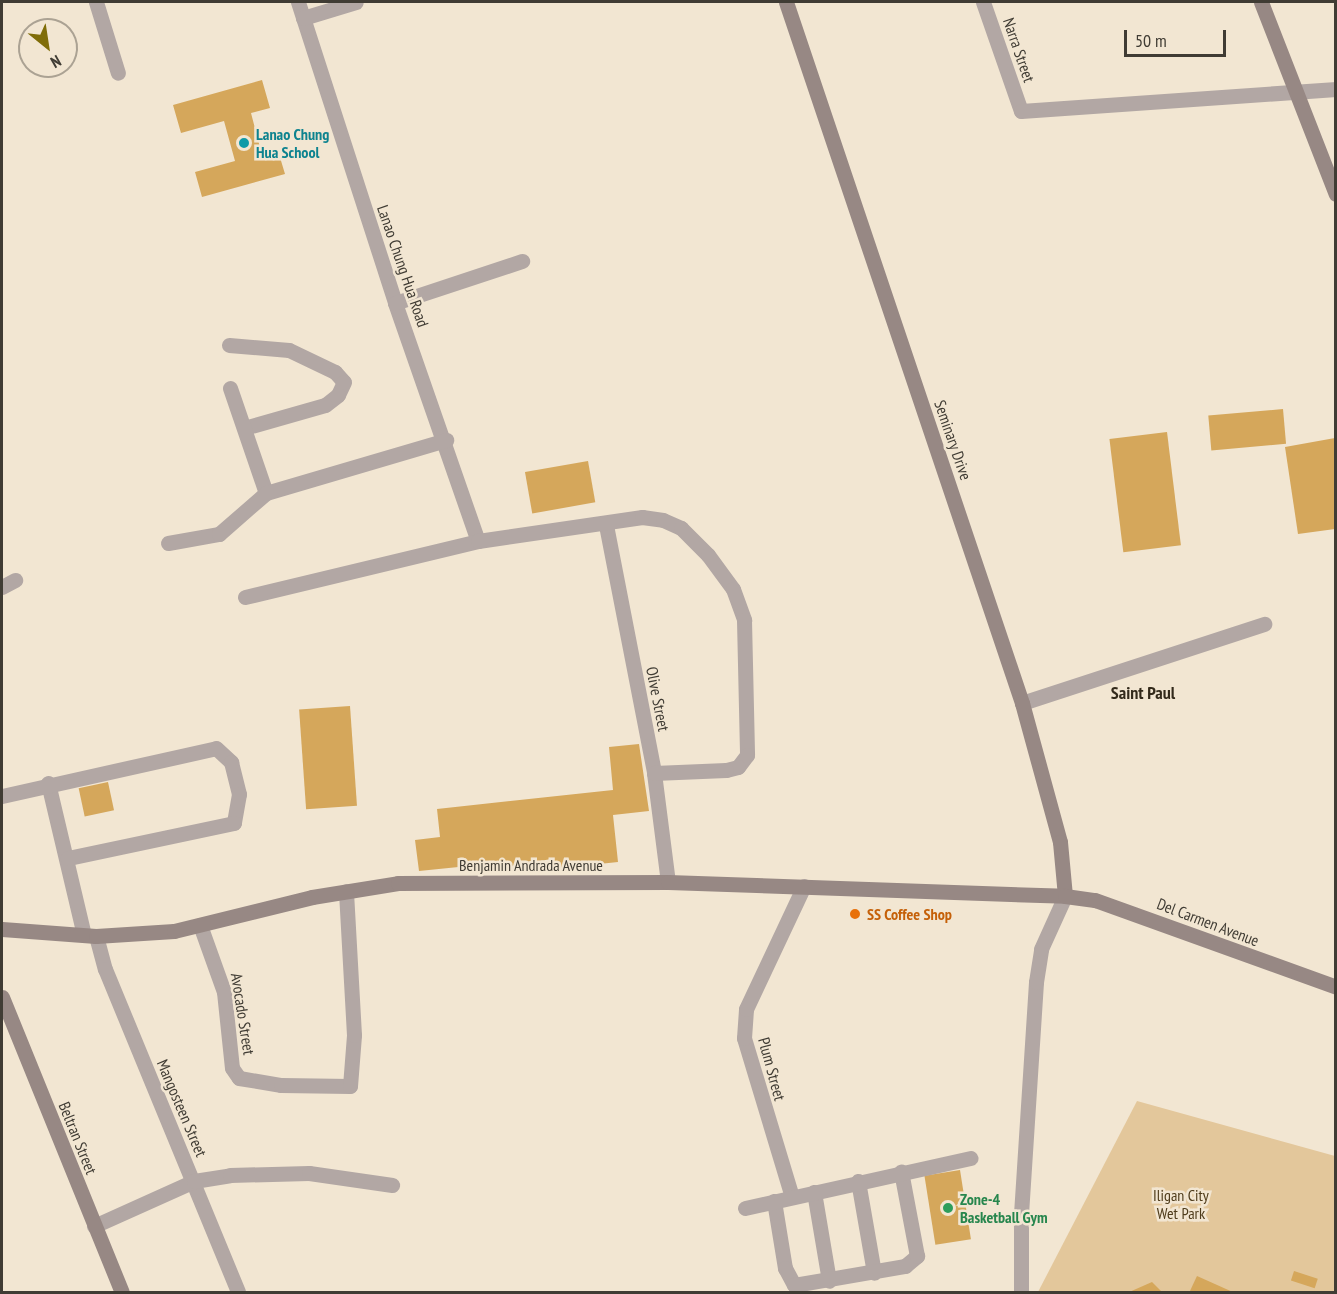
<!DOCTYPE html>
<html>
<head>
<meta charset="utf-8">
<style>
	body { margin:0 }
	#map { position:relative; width:1337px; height:1294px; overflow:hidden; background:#f2e6d2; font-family:"PT Sans Narrow",sans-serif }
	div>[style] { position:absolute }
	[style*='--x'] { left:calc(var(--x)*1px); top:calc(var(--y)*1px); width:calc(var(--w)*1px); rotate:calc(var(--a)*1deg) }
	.green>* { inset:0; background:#e3c79b }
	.building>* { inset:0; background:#d5a75b; transform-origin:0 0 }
	.street>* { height:15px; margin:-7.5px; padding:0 7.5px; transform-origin:7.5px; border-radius:7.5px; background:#b2a7a4 }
	.secondary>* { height:15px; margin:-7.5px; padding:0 7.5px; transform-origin:7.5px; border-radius:7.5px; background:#978884 }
	.dots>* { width:16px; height:16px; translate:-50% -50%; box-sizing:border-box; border:3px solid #f2e6d2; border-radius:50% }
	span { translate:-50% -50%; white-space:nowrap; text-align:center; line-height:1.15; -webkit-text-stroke:5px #f2e6d2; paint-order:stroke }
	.street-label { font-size:16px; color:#403c34 }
	.culture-label { font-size:16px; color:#0d838f; font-weight:700 }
	.left { translate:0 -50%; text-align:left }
	.food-label { font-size:16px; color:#c56008; font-weight:700 }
	.park-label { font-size:16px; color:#4f3c1b }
	.leisure-label { font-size:16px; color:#27864d; font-weight:700 }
	.neighbourhood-label { font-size:18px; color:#332a1b; font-weight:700 }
	.frame { position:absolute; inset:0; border:3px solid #403c34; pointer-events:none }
	.north { position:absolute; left:18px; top:18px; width:60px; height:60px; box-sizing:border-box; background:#f2e6d2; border:2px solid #aba293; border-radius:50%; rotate:150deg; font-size:16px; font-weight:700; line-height:24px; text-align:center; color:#403c34 }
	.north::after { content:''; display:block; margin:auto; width:21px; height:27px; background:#806d08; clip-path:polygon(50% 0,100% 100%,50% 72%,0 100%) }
	.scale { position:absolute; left:1124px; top:30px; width:102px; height:27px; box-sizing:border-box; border:3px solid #403c34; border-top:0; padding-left:8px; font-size:18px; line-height:21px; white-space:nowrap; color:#403c34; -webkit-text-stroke:4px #f2e6d2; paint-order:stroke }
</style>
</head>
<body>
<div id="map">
	<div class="green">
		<div style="clip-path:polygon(1137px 1101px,1335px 1156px,1335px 1292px,1038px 1292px)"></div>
	</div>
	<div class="building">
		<div style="clip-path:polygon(262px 80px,270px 108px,251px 113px,263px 159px,279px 154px,285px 174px,202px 197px,195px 172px,235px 161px,224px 121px,181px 133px,173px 105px)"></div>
		<div style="left:1283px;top:409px;width:35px;height:75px;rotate:85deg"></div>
		<div style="left:1167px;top:432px;width:114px;height:58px;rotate:83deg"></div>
		<div style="clip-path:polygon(1335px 438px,1335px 529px,1298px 534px,1285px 447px)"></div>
		<div style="left:588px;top:461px;width:42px;height:64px;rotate:80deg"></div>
		<div style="left:350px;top:706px;width:100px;height:51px;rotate:86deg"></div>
		<div style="clip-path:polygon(639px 744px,649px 811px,613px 815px,618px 862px,552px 869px,551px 859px,498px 869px,498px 863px,419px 871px,415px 840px,440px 837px,437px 809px,613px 790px,609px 747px)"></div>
		<div style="left:108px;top:782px;width:29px;height:30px;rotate:78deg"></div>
		<div style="left:960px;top:1170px;width:70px;height:36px;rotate:81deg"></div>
		<div style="left:1294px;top:1271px;width:25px;height:10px;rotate:18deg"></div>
		<div style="clip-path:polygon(1197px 1276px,1235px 1293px,1189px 1293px)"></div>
		<div style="clip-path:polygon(1152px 1282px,1163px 1293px,1127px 1293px)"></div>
	</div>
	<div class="street">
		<div style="--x:96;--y:2;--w:74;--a:72.8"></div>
		<div style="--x:298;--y:2;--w:316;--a:72.1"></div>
		<div style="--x:395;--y:303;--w:252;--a:70.8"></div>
		<div style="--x:983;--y:2;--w:115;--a:70.8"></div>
		<div style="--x:1021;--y:111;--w:316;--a:-4"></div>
		<div style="--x:303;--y:18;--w:55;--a:-16.8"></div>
		<div style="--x:395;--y:303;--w:134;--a:-18.3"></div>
		<div style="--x:229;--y:345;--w:60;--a:4.8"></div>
		<div style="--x:289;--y:350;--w:51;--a:25.6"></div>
		<div style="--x:335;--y:372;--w:13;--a:48"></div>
		<div style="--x:344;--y:382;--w:14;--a:115"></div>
		<div style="--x:338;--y:395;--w:16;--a:142"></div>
		<div style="--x:325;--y:405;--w:84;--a:164.1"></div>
		<div style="--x:230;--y:388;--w:111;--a:71.1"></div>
		<div style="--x:606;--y:525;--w:253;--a:79"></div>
		<div style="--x:654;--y:773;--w:110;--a:82.7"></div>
		<div style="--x:168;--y:543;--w:52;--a:-10"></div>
		<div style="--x:219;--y:534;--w:62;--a:-41.1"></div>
		<div style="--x:266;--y:493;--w:188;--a:-16.4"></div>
		<div style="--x:2;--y:587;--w:15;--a:-28"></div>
		<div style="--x:245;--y:597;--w:240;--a:-13.5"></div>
		<div style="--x:478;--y:541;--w:166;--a:-8.3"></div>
		<div style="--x:642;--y:517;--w:21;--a:8"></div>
		<div style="--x:663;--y:520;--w:20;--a:24"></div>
		<div style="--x:681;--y:528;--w:38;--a:45"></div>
		<div style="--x:708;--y:555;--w:42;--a:53.7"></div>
		<div style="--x:733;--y:589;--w:33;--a:70"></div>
		<div style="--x:744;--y:620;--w:135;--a:88.7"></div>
		<div style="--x:747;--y:755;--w:15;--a:127"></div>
		<div style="--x:738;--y:767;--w:12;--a:166"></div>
		<div style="--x:726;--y:770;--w:72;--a:177.6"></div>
		<div style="--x:1022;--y:703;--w:255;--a:-18.1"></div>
		<div style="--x:48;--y:783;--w:156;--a:76.7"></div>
		<div style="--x:2;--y:796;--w:219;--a:-12.6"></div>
		<div style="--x:216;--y:748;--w:21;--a:43"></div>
		<div style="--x:231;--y:762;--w:33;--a:76"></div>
		<div style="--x:239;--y:794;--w:29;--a:100"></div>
		<div style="--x:234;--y:823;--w:170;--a:168.1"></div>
		<div style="--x:200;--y:925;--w:71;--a:70.3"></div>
		<div style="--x:224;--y:992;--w:76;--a:84"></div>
		<div style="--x:232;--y:1068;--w:12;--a:55"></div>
		<div style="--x:239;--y:1078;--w:43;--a:9.5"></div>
		<div style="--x:281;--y:1085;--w:69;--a:0.8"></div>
		<div style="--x:350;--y:1086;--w:51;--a:-85.5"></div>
		<div style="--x:354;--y:1035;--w:144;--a:-93.2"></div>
		<div style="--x:96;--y:936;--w:34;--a:75"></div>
		<div style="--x:105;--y:969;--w:349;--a:67.6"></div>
		<div style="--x:858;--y:1181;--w:93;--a:80.1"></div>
		<div style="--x:814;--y:1192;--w:90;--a:80.4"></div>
		<div style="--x:792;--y:1197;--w:166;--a:-106.8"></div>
		<div style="--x:744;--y:1038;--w:29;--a:-86"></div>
		<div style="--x:746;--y:1009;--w:136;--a:-64.8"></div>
		<div style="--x:774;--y:1201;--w:68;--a:80.7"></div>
		<div style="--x:785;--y:1268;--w:19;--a:62"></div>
		<div style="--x:794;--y:1285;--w:113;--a:-9.7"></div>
		<div style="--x:905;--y:1266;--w:16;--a:-40"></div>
		<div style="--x:917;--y:1256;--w:86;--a:-100.7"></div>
		<div style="--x:745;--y:1208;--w:231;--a:-12.5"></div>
		<div style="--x:94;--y:1226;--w:110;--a:-24.2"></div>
		<div style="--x:194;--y:1181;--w:36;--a:-9"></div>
		<div style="--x:230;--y:1175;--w:79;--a:-1.5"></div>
		<div style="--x:309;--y:1173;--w:84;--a:8.2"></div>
		<div style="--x:1021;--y:1292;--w:78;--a:-90"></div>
		<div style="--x:1021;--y:1214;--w:232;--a:-86.3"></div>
		<div style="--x:1036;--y:982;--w:33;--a:-81"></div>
		<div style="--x:1041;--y:949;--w:58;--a:-65.6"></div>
	</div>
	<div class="secondary">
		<div style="--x:786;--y:2;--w:740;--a:71.39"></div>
		<div style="--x:1022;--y:703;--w:144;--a:74.7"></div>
		<div style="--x:1060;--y:842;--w:54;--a:84.7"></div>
		<div style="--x:1261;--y:2;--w:206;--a:68.7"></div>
		<div style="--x:2;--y:929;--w:94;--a:4.3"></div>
		<div style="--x:96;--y:936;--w:78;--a:-3.7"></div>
		<div style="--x:174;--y:931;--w:142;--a:-13.8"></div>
		<div style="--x:312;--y:897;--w:87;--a:-9.2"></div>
		<div style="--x:398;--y:883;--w:270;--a:-0.2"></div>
		<div style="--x:668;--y:882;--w:397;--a:2"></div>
		<div style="--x:1065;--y:896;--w:30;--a:8"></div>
		<div style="--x:1095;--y:900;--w:256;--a:19.8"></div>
		<div style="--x:2;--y:997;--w:318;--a:67.9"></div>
	</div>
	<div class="dots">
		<div style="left:244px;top:143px;background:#0f9aa8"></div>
		<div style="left:855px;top:914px;background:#e8710a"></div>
		<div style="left:948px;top:1208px;background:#2e9e5b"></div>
	</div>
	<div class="street-label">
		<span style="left:1019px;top:50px;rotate:71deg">Narra Street</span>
		<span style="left:403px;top:266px;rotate:71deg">Lanao Chung Hua Road</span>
		<span style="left:953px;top:440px;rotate:71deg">Seminary Drive</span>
		<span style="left:658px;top:699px;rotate:79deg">Olive Street</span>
		<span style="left:531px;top:865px">Benjamin Andrada Avenue</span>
		<span style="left:1208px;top:922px;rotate:21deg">Del Carmen Avenue</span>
		<span style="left:243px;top:1014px;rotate:81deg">Avocado Street</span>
		<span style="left:772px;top:1069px;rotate:75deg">Plum Street</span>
		<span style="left:182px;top:1108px;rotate:67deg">Mangosteen Street</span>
		<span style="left:78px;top:1138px;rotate:68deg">Beltran Street</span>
	</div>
	<div class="culture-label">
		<span class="left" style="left:256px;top:143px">Lanao Chung<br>Hua School</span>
	</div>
	<div class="food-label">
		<span class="left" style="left:867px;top:914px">SS Coffee Shop</span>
	</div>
	<div class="park-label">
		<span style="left:1181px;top:1204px">Iligan City<br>Wet Park</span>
	</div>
	<div class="leisure-label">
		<span class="left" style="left:960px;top:1208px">Zone-4<br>Basketball Gym</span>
	</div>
	<div class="neighbourhood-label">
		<span style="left:1143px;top:693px">Saint Paul</span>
	</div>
	<div class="frame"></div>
	<div class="north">N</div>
	<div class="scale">50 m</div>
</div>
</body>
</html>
